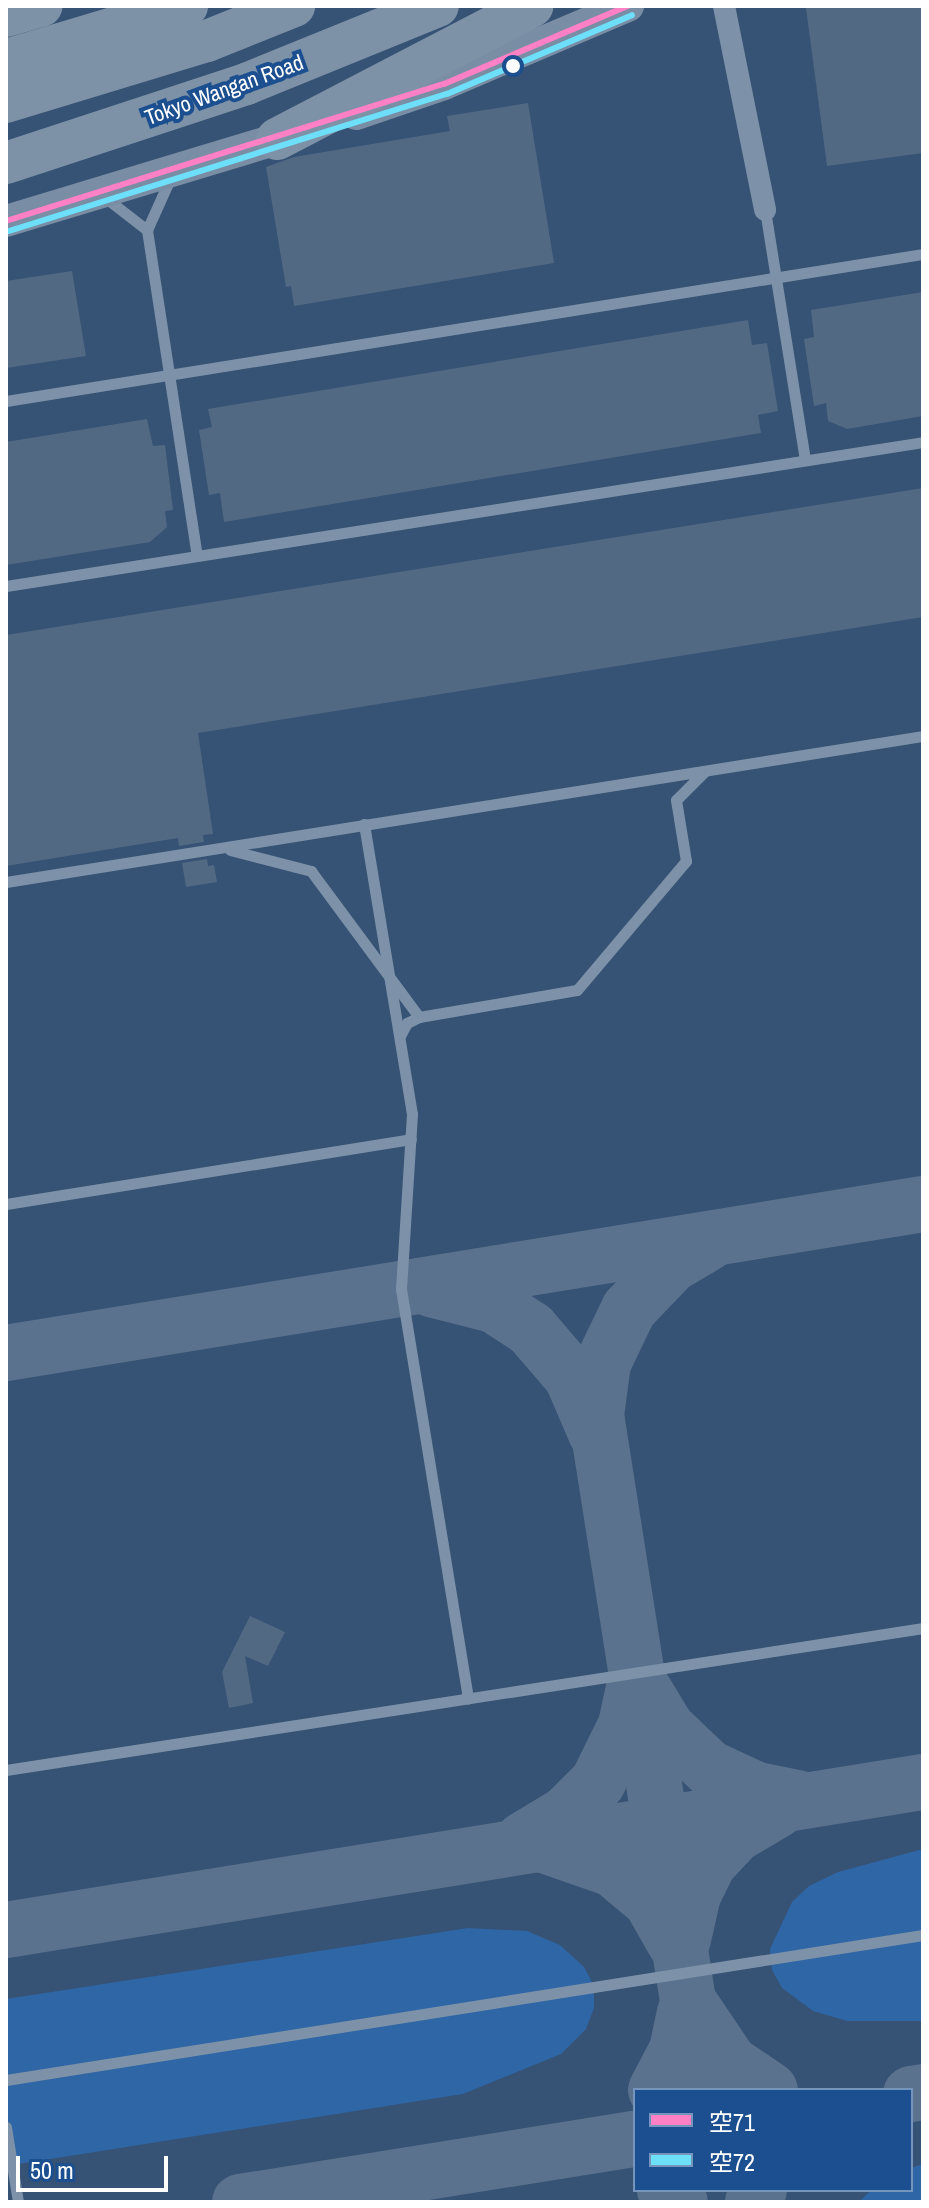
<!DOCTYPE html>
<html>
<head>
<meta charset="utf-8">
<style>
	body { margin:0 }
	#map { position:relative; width:929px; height:2208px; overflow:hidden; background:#365274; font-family:"Archivo Narrow","Noto Sans JP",sans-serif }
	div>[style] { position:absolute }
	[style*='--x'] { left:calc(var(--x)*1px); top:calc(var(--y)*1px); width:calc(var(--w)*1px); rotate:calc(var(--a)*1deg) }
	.green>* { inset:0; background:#2f66a5 }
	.taxiway>* { height:56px; margin:-28px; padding:0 28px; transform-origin:28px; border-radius:28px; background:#5a728e }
	.building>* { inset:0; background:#526984 }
	.lane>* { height:11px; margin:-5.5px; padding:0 5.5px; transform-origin:5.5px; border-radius:5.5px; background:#7d92a8 }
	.street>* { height:22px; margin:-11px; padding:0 11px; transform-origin:11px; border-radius:11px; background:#7d92a8 }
	.secondary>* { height:32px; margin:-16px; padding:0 16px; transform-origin:16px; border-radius:16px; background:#798da4 }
	.highway>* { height:42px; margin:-21px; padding:0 21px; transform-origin:21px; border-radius:21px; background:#7e92a7 }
	.bus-1>* { height:6px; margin:-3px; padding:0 3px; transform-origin:3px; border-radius:3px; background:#ff80c5 }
	.bus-2>* { height:6px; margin:-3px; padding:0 3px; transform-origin:3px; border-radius:3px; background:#6ddff8 }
	.dots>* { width:22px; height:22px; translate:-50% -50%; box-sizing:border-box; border:4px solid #1b4f8f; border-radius:50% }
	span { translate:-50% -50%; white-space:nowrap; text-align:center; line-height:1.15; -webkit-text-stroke:8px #1b4f8f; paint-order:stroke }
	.street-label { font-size:22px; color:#fff }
	.frame { position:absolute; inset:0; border:8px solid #fff; pointer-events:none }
	.legend { position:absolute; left:633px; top:2088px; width:280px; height:104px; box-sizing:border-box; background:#1b4f8f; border:2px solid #7695bc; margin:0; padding:10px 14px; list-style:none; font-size:24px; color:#fff }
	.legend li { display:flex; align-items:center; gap:16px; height:40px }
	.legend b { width:40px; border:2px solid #7695bc }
	.scale { position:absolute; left:16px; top:2156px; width:152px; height:36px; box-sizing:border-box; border:4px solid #fff; border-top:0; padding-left:10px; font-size:24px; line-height:28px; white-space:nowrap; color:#fff; -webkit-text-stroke:6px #1b4f8f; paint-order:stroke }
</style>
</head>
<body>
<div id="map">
	<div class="green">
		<div style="clip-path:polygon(923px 1849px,923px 2021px,847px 2021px,813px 2011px,782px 1988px,772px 1970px,770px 1949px,792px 1902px,809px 1886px,838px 1872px)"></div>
		<div style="clip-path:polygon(468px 1928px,527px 1931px,560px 1945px,584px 1967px,594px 1986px,594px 2008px,586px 2029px,561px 2054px,463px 2094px,6px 2166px,6px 1999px)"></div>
		<div style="clip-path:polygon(923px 2164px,923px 2202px,859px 2202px,871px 2190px,911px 2190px,911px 2168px)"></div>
	</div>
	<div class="taxiway">
		<div style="--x:431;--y:1289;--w:65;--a:14.3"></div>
		<div style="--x:494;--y:1305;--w:44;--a:33"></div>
		<div style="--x:531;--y:1329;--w:63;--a:49.5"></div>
		<div style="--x:572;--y:1377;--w:61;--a:66.8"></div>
		<div style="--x:6;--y:1353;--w:929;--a:-9.23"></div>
		<div style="--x:644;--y:1690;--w:44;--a:58.8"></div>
		<div style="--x:667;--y:1728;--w:58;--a:43.6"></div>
		<div style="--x:709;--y:1768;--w:53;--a:24.6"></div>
		<div style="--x:757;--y:1790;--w:41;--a:11.3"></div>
		<div style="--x:523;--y:1840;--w:50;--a:-31.2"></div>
		<div style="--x:566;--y:1814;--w:45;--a:-45"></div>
		<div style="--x:598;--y:1782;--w:64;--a:-63.8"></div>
		<div style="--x:626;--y:1725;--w:38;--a:-78"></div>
		<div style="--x:547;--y:1846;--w:70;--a:19.2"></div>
		<div style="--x:613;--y:1869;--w:50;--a:40.1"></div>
		<div style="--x:651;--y:1901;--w:48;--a:60.3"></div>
		<div style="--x:6;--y:1930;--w:929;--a:-9.17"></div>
		<div style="--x:683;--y:1939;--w:45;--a:-77.2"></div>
		<div style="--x:693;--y:1895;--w:34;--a:-64"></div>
		<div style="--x:708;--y:1864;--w:40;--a:-47"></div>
		<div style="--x:735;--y:1835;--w:49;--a:-30.8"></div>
		<div style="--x:693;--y:2008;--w:66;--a:56.1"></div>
		<div style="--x:730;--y:2063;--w:48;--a:34"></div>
		<div style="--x:656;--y:2090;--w:45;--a:-62.3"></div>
		<div style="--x:677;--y:2050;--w:38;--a:-78"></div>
		<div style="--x:702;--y:2090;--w:683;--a:-98.92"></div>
		<div style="--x:596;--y:1415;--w:52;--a:-82.3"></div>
		<div style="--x:603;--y:1363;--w:60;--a:-64.3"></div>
		<div style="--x:629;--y:1309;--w:61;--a:-46.3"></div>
		<div style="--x:671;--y:1265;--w:43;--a:-30.7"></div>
		<div style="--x:911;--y:2094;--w:12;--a:-9"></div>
		<div style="--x:665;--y:2190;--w:19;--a:39"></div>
		<div style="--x:240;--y:2202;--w:400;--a:-9.1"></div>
		<div style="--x:753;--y:2202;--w:13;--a:-63"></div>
	</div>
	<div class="building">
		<div style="clip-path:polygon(812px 6px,923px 6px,923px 153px,827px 166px,806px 8px)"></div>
		<div style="clip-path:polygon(528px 103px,554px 263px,294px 306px,291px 286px,286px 287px,266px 167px,294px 157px,450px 131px,447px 116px)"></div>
		<div style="clip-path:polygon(72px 271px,86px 356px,6px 368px,6px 281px)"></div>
		<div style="clip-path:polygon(923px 292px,923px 416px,847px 429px,828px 421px,826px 403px,814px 406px,804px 339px,814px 337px,811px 310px)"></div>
		<div style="clip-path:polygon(748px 320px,752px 345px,767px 343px,778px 411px,758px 415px,761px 433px,224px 522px,220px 493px,209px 495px,199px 430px,212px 427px,208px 409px)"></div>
		<div style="clip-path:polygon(147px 419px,153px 446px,165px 445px,173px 510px,165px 511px,167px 527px,150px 542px,6px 565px,6px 442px)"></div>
		<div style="clip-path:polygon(923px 488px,923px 617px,198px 733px,213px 834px,203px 835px,204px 842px,179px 846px,178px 838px,6px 866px,6px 635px)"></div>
		<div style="clip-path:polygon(207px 859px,208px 866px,214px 865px,217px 882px,186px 887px,182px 863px)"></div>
		<div style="clip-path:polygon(250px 1616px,285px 1632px,268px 1666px,245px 1656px,253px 1703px,229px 1708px,222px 1672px)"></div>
	</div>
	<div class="lane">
		<div style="--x:169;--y:181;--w:54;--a:114.2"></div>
		<div style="--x:147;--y:230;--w:329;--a:81.3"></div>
		<div style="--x:107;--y:199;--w:51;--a:37.8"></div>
		<div style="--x:765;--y:210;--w:252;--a:80.9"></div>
		<div style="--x:6;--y:401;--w:929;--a:-9.11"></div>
		<div style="--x:6;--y:586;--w:928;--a:-8.92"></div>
		<div style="--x:364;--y:824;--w:294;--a:80.6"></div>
		<div style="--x:412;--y:1114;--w:175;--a:93.6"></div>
		<div style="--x:401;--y:1289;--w:415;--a:80.7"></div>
		<div style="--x:230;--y:850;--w:84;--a:14.5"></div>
		<div style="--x:311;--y:871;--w:182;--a:53.5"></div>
		<div style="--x:6;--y:882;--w:929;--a:-9.05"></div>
		<div style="--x:400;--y:1036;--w:15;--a:-62"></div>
		<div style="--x:407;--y:1023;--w:13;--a:-27"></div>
		<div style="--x:419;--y:1017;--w:160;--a:-9.7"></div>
		<div style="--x:577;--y:990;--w:169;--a:-49.8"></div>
		<div style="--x:686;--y:861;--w:62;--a:-99.3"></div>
		<div style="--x:676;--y:800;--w:41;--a:-45"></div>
		<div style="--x:6;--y:1204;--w:410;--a:-9.1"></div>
		<div style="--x:6;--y:1770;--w:928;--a:-8.8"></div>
		<div style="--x:6;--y:2080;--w:928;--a:-8.99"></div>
		<div style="--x:6;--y:2127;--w:76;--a:80.9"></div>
	</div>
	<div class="street">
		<div style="--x:724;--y:6;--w:208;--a:78.6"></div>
	</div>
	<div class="secondary">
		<div style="--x:356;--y:114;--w:93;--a:-18.8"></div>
		<div style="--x:444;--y:84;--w:200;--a:-23"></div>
		<div style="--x:6;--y:221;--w:304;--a:-16.8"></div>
	</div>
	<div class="highway">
		<div style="--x:6;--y:16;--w:37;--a:-16"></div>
		<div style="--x:6;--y:60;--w:189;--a:-16.6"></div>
		<div style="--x:6;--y:102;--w:210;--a:-16.9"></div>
		<div style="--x:207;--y:41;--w:94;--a:-21.9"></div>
		<div style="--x:277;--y:139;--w:288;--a:-27.5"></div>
		<div style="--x:6;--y:163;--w:253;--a:-18.2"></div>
		<div style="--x:246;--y:84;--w:207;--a:-22.1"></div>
	</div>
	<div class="bus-1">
		<div style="--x:6;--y:221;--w:459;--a:-17.4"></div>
		<div style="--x:444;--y:84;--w:200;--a:-23"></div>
	</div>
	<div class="bus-2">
		<div style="--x:9;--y:231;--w:459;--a:-17.4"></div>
		<div style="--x:447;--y:94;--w:201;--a:-23.1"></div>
	</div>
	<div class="dots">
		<div style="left:513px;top:66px;background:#fff"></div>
	</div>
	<div class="street-label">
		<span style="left:224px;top:90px;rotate:-20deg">Tokyo Wangan Road</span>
	</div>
	<div class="frame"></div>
	<ul class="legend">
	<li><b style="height:10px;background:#ff80c5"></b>空71</li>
	<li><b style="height:10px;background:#6ddff8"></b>空72</li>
	</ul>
	<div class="scale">50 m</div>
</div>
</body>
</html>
